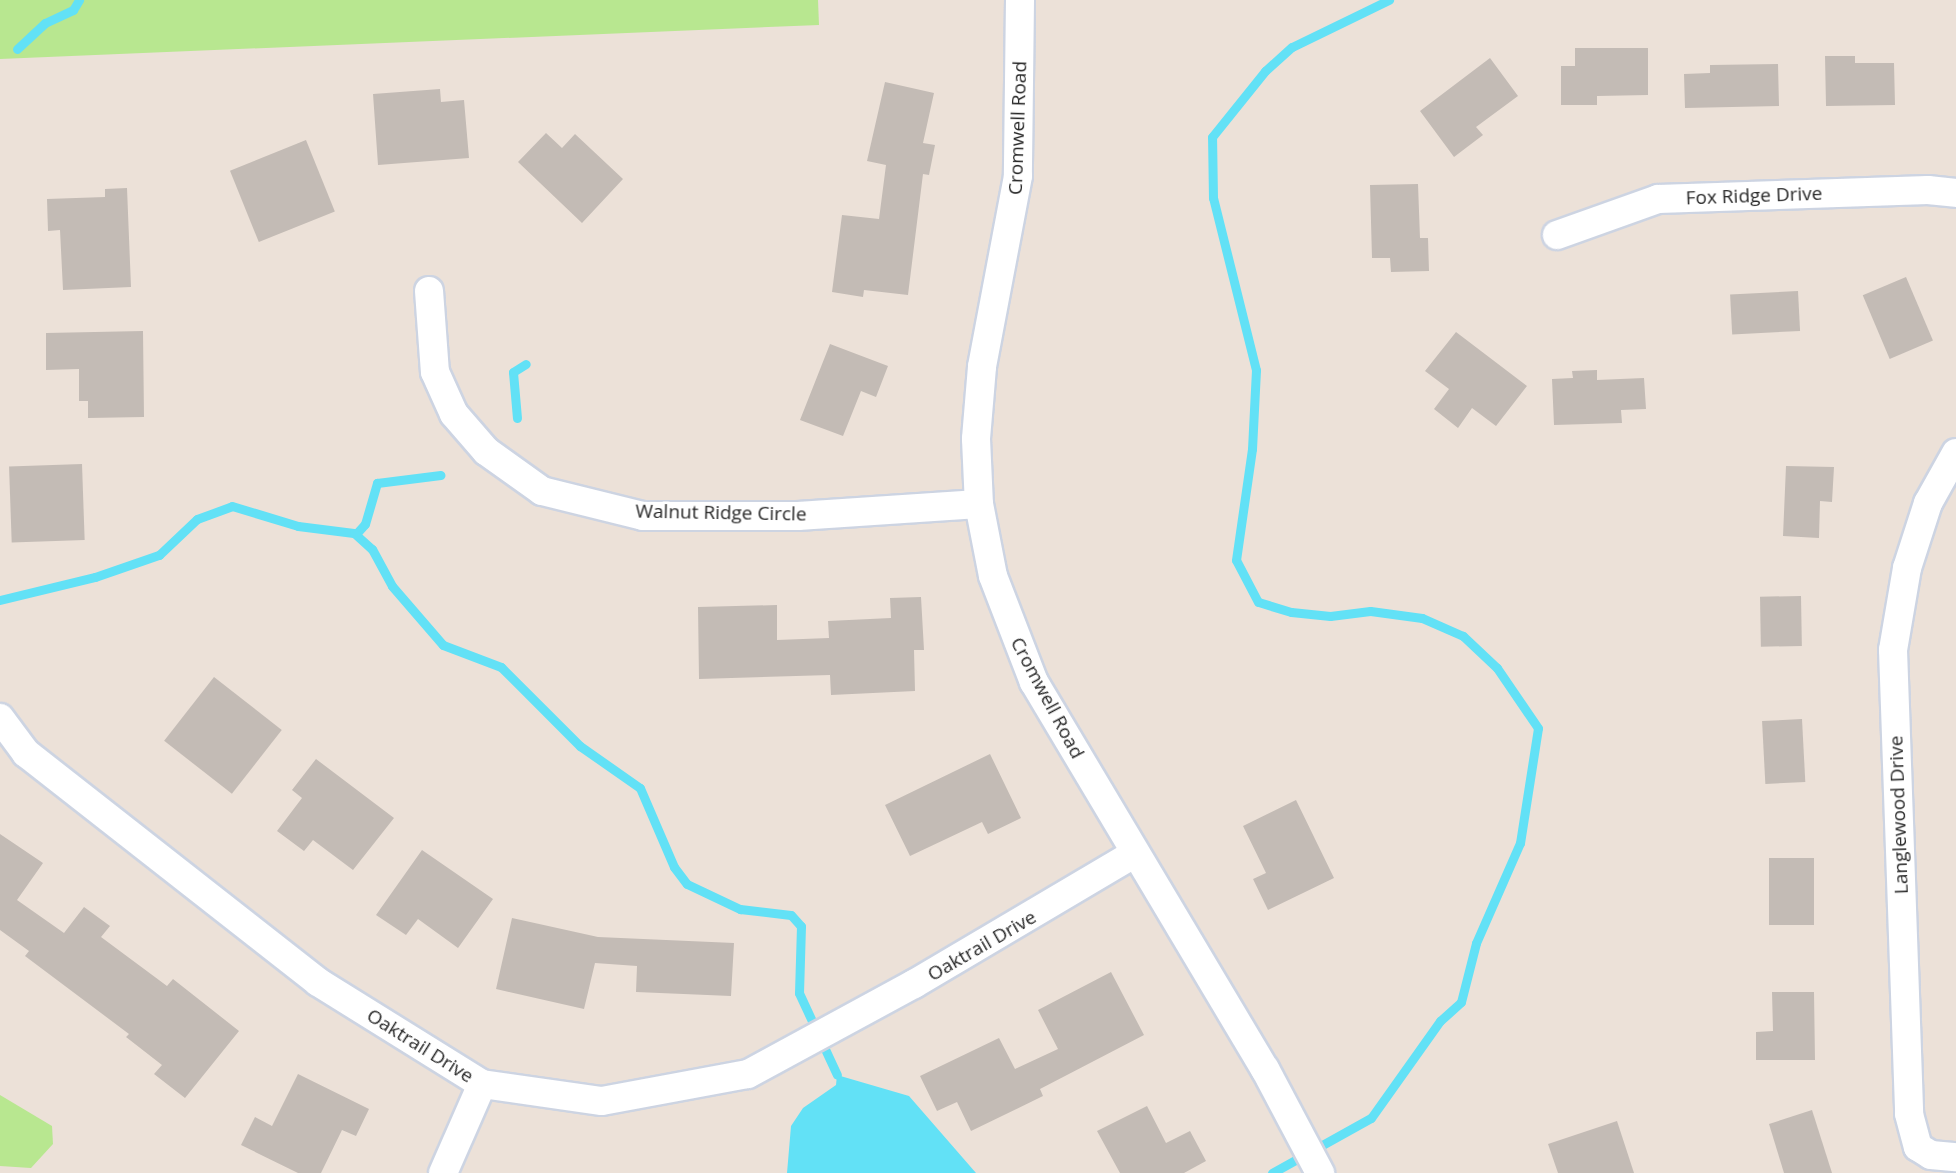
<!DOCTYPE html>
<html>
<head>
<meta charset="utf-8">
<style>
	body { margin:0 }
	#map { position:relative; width:1956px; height:1173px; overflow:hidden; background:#ece1d8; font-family:"Open Sans",sans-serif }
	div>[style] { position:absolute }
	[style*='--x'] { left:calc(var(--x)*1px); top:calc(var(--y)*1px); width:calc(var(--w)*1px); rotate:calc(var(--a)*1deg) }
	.green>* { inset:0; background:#b8e790 }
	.water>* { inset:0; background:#62e1f6 }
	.stream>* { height:9px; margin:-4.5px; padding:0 4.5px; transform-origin:4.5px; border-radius:4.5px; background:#62e1f6 }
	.building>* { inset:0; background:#c3bbb5; transform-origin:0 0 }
	.roads { filter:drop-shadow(2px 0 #cdd4e2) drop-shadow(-2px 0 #cdd4e2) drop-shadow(0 2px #cdd4e2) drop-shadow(0 -2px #cdd4e2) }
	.street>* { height:28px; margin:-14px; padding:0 14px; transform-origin:14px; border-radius:14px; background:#fff }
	span { translate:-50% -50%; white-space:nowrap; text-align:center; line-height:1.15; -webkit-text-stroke:5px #fff; paint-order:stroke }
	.street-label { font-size:19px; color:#282828 }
</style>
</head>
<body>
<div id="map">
	<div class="green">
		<div style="clip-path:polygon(0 0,818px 0,819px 25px,0 59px)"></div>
		<div style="clip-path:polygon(0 1095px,52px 1126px,53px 1144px,31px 1168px,0 1166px)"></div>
	</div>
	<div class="water">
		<div style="clip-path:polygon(837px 1075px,909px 1096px,976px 1173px,787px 1173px,791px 1126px,803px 1108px,836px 1085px)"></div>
	</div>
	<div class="stream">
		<div style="--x:17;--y:49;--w:38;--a:-43"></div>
		<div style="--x:45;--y:23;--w:31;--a:-25"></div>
		<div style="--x:73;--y:10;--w:12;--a:-59"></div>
		<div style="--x:517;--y:418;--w:46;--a:-95"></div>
		<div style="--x:513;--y:372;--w:15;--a:-32"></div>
		<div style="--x:356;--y:534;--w:13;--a:-48"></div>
		<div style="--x:365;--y:524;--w:43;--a:-73.7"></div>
		<div style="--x:377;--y:483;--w:64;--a:-7.2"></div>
		<div style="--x:0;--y:600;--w:98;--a:-13.6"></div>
		<div style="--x:95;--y:577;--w:68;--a:-19"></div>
		<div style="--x:159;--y:555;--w:52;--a:-43.5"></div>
		<div style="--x:197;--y:519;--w:37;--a:-20"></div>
		<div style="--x:232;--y:506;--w:69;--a:16.9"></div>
		<div style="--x:298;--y:526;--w:56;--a:7.1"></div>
		<div style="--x:354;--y:533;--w:24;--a:42"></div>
		<div style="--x:372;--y:549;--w:42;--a:61.6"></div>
		<div style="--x:392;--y:586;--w:78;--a:49.2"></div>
		<div style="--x:443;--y:645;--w:62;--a:20.8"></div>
		<div style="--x:501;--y:667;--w:112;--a:45"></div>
		<div style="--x:580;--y:746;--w:73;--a:35"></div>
		<div style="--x:640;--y:788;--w:86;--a:66.7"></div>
		<div style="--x:674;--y:867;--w:21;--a:53"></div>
		<div style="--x:687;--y:884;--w:59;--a:25.3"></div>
		<div style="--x:740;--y:909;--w:51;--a:6.7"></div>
		<div style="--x:791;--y:915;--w:15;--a:48"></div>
		<div style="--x:801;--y:926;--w:67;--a:91.7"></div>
		<div style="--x:799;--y:993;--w:90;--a:65.1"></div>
		<div style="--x:1272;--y:1173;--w:113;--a:-29.1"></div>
		<div style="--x:1371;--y:1118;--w:119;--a:-54.6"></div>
		<div style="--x:1440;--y:1021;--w:28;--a:-42"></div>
		<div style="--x:1461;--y:1002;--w:61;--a:-75.7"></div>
		<div style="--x:1476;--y:943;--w:109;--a:-66.3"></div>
		<div style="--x:1520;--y:843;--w:116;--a:-81.1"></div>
		<div style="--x:1538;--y:728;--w:73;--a:-124.3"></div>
		<div style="--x:1497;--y:668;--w:47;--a:-136.7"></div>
		<div style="--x:1463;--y:636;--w:45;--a:-156.3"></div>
		<div style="--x:1422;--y:618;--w:52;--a:-172.3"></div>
		<div style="--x:1370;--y:611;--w:40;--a:172.9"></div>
		<div style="--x:1330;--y:616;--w:39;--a:-174"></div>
		<div style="--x:1291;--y:612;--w:34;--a:-163"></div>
		<div style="--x:1258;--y:602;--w:47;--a:-117.6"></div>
		<div style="--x:1236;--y:560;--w:112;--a:-81.8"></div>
		<div style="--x:1252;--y:449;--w:79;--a:-87.1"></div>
		<div style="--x:1256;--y:370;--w:177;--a:-104"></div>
		<div style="--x:1213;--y:198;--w:61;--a:-90.9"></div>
		<div style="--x:1212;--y:137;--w:85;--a:-51.2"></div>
		<div style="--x:1265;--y:71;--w:36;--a:-42"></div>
		<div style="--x:1292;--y:47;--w:108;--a:-25.9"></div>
	</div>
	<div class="building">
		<div style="clip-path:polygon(1575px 48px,1648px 48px,1648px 95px,1597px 96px,1597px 105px,1561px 105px,1561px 66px,1575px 66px)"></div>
		<div style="clip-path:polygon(1825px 56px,1855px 56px,1855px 63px,1894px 63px,1895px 105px,1826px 106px)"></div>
		<div style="clip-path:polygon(1490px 58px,1518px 96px,1476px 127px,1483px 135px,1454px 157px,1420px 111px)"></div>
		<div style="clip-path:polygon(1778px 64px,1779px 106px,1685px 108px,1684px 74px,1710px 73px,1710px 65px)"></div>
		<div style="clip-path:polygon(885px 82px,934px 93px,923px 143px,935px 145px,929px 175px,923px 174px,908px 295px,864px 290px,863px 297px,832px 292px,842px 215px,879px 219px,886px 165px,867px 161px)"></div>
		<div style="clip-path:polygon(440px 89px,441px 102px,464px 100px,469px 158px,378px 165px,373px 94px)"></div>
		<div style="clip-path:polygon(546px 133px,562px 148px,575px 134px,623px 179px,582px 223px,518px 162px)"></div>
		<div style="left:306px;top:140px;width:77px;height:82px;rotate:68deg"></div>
		<div style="clip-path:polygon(1418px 184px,1420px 238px,1428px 238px,1429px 271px,1391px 272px,1390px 258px,1372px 258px,1370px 185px)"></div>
		<div style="clip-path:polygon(127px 188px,131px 287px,63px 290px,60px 230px,48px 231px,47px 199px,105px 197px,105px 189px)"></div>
		<div style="left:1906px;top:277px;width:69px;height:47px;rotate:67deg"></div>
		<div style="left:1798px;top:291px;width:40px;height:68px;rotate:87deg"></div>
		<div style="clip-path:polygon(143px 331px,144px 417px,88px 418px,88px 401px,79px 401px,79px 369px,46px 370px,46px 333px)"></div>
		<div style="clip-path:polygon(1456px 332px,1527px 386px,1496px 426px,1472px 408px,1458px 428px,1434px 409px,1449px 389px,1425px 371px)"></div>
		<div style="clip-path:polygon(830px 344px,888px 366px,876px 397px,861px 391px,843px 436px,800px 420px)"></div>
		<div style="clip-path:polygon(1597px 370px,1597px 380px,1644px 378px,1646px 409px,1621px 410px,1622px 423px,1554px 425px,1552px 379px,1573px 378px,1572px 371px)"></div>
		<div style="left:82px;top:464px;width:76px;height:73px;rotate:88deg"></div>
		<div style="clip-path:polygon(1786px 466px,1834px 467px,1832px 502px,1820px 501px,1819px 538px,1783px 536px)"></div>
		<div style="left:1801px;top:596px;width:50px;height:41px;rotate:89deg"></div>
		<div style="clip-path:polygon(921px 597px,924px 650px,914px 650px,915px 691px,831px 695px,830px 675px,699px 679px,698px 607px,777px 605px,777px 640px,829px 638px,828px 621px,891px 618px,890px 598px)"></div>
		<div style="left:214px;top:677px;width:86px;height:81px;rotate:38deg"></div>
		<div style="left:1802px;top:719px;width:63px;height:40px;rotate:87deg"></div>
		<div style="clip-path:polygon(990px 754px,1021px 818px,988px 834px,982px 822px,910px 856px,885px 805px)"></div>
		<div style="clip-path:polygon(316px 759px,394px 818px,353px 870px,313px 840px,304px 851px,277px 831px,302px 798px,292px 790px)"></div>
		<div style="clip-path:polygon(1296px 800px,1334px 878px,1268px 910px,1253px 879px,1266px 873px,1243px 826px)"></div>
		<div style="clip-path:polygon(0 834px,43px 863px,17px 900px,64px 933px,84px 907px,110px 926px,101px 937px,167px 986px,173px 979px,239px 1031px,185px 1098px,154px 1074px,162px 1065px,126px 1037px,129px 1034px,25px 956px,29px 951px,0 930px)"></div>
		<div style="clip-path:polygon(422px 850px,493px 899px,458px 948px,418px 919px,406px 935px,376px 915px)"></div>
		<div style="left:1769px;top:858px;width:45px;height:67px"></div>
		<div style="clip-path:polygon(512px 918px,598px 937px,734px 943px,731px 996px,636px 992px,637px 966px,595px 963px,584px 1009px,496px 989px)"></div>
		<div style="clip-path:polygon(1111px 972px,1144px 1035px,1040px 1089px,1043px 1096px,971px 1131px,957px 1102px,937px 1111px,920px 1076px,999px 1038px,1015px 1069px,1058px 1049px,1038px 1010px)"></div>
		<div style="clip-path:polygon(1772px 992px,1814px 992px,1815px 1060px,1756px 1060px,1756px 1032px,1773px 1031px)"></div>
		<div style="clip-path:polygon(298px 1074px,369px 1109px,356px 1136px,342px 1130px,321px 1173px,298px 1173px,241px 1145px,255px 1117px,272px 1126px)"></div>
		<div style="clip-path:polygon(1147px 1106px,1166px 1143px,1190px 1131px,1206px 1161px,1184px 1173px,1120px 1173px,1097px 1131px)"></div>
		<div style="clip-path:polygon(1812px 1110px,1832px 1173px,1784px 1173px,1769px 1124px)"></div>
		<div style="clip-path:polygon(1617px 1121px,1634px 1173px,1558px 1173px,1548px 1144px)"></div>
	</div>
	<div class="roads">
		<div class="street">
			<div style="--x:1020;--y:0;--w:176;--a:90.7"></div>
			<div style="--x:1018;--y:176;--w:194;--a:100.7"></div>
			<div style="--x:982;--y:367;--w:72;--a:94.8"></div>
			<div style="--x:976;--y:439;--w:65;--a:87.4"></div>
			<div style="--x:979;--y:504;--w:73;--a:79"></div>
			<div style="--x:993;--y:576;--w:114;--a:68.9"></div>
			<div style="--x:1034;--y:682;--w:451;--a:59.2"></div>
			<div style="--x:1265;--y:1069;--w:118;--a:62.1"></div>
			<div style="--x:1557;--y:235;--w:107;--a:-19.6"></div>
			<div style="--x:1658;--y:199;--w:270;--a:-1.9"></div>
			<div style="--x:1928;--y:190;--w:28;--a:6"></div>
			<div style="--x:429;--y:291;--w:81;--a:85.8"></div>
			<div style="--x:435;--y:372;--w:46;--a:65.7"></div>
			<div style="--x:454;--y:414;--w:49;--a:49.1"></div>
			<div style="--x:486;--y:451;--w:69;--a:35.5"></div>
			<div style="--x:542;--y:491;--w:104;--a:13.9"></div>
			<div style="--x:643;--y:516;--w:155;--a:0"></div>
			<div style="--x:798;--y:516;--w:181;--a:-3.8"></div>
			<div style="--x:1956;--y:453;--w:57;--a:119.2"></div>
			<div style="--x:1928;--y:503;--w:68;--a:107.9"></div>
			<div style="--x:1907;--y:568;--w:83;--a:99.7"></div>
			<div style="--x:1893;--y:650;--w:464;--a:88"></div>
			<div style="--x:1909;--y:1114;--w:34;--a:75"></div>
			<div style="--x:1918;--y:1147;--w:15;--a:32"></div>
			<div style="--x:1931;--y:1155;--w:25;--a:5"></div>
			<div style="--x:0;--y:718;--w:44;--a:53.4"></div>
			<div style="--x:26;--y:753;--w:371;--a:38.1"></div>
			<div style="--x:318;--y:982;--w:193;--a:31.9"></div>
			<div style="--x:482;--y:1084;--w:121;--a:8.1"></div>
			<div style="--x:602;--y:1101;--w:148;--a:-10.5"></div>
			<div style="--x:748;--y:1074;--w:189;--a:-28.5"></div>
			<div style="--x:914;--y:984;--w:256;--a:-30.6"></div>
			<div style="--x:443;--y:1173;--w:97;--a:-66.3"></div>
		</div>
	</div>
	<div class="street-label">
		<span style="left:1018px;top:128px;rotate:-88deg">Cromwell Road</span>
		<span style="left:1754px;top:196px;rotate:-2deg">Fox Ridge Drive</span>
		<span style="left:721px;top:513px;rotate:1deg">Walnut Ridge Circle</span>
		<span style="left:1047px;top:698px;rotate:62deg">Cromwell Road</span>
		<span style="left:1899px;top:815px;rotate:-92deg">Langlewood Drive</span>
		<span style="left:982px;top:946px;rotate:-30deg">Oaktrail Drive</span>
		<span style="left:420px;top:1046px;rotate:32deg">Oaktrail Drive</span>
	</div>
</div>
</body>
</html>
